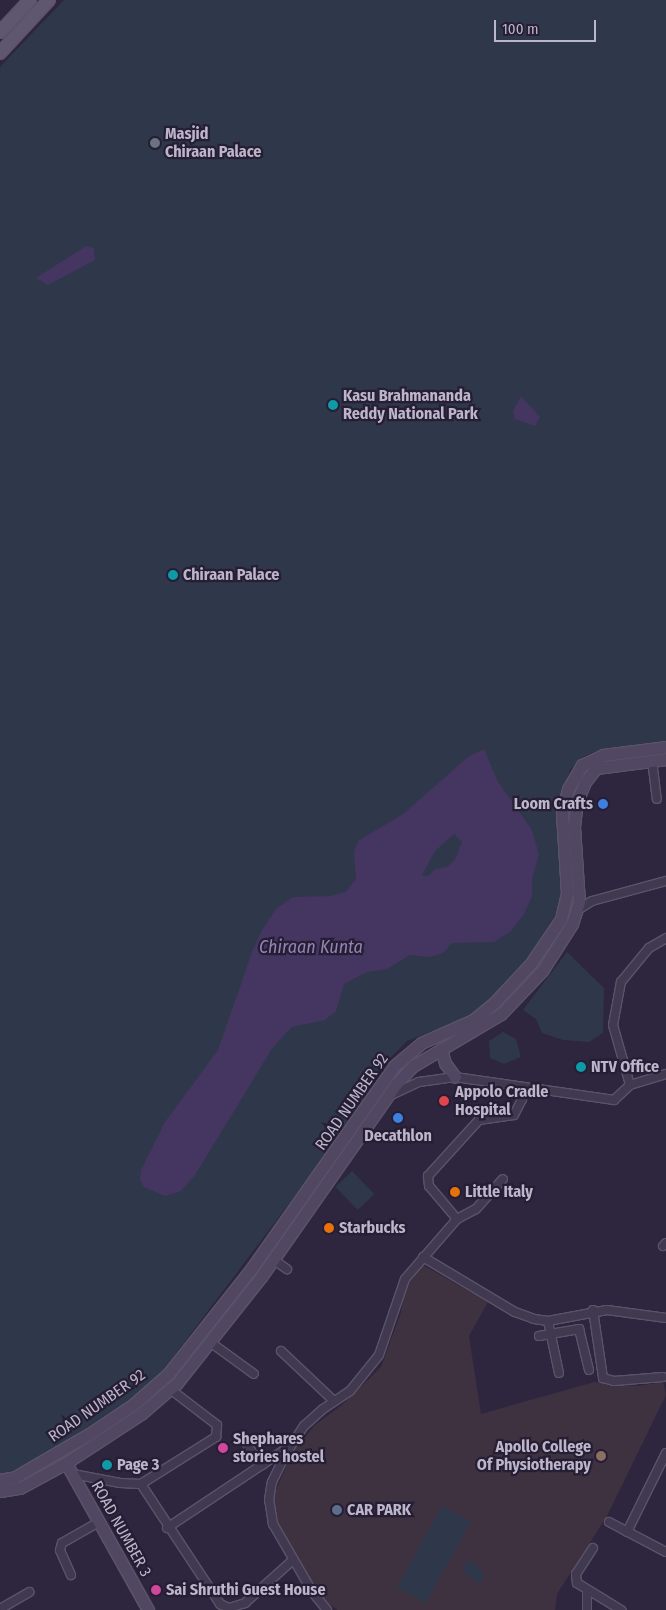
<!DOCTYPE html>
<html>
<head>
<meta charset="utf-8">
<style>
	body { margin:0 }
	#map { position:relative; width:666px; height:1610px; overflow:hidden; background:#2e253f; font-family:"Fira Sans Condensed",sans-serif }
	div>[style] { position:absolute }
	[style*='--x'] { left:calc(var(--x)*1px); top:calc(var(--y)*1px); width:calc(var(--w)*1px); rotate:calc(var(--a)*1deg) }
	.medical>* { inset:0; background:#3e3140 }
	.green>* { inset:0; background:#2f374b; transform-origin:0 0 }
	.water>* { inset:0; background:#453561 }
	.roads { filter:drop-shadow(1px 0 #5b5469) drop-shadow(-1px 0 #5b5469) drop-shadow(0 1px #5b5469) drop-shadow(0 -1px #5b5469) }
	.street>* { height:8px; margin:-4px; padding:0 4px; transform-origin:4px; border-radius:4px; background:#40394f }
	.secondary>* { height:11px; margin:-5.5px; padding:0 5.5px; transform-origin:5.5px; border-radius:5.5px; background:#514762 }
	.primary>* { height:12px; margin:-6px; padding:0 6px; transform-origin:6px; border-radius:6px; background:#5f576f }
	.dots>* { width:14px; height:14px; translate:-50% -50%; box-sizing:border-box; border:2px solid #251e34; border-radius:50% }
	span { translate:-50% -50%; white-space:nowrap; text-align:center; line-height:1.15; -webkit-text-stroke:4.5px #251e34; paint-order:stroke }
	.poi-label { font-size:16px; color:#bdb5c9; font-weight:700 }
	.left { translate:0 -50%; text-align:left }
	.right { translate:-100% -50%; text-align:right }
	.street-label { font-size:16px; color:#bdb5c9 }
	.water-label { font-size:18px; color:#9584b5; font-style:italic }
	.scale { position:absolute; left:494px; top:20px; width:102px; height:22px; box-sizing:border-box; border:2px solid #bdb5c9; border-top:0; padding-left:6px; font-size:15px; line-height:18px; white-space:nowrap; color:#bdb5c9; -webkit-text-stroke:4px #251e34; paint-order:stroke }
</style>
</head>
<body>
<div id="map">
	<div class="medical">
		<div style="clip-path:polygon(423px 1265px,488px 1302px,469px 1336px,481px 1414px,594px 1382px,638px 1386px,663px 1382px,666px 1395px,607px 1516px,557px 1594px,555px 1610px,338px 1610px,322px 1600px,274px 1517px,272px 1499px,293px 1451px,315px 1425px,342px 1405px,381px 1367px,401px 1312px,405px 1289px)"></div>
	</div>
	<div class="green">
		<div style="clip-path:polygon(64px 0,666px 0,666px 743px,594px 752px,581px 758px,570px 770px,557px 809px,563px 889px,560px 908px,532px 952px,491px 998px,467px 1018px,407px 1041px,384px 1064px,356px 1113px,319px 1164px,152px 1385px,33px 1463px,0 1475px,0 67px)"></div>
		<div style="clip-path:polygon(567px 952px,604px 988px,603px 1033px,589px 1042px,563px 1040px,542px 1033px,536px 1019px,523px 1010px)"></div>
		<div style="clip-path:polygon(503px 1032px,516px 1039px,521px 1057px,504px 1064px,490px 1058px,489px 1041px)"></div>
		<div style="left:352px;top:1171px;width:32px;height:23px;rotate:46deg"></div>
		<div style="left:442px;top:1506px;width:33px;height:93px;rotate:29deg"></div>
		<div style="clip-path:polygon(468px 1560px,481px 1568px,484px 1574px,480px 1584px,462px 1571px)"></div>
	</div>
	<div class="water">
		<div style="clip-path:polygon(86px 246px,94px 248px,95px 260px,48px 285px,36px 278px)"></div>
		<div style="clip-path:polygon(521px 396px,540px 417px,535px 426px,515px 419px,513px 411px)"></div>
		<div style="clip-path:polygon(evenodd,484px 749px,498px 782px,532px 830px,539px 854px,532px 879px,532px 896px,524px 914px,511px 931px,494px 942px,452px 943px,443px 953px,430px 957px,410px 955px,387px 969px,367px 972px,344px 984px,336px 1011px,325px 1020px,292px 1027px,273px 1047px,195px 1175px,181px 1191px,165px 1196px,144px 1187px,140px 1180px,141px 1170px,165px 1122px,218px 1050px,252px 952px,262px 930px,277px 908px,293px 897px,330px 896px,346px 892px,356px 879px,354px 852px,358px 841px,403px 814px,469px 756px,484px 749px,454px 834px,462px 842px,456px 858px,447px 867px,435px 869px,428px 876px,422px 875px,435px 851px,454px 834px)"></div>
	</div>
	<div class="roads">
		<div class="street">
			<div style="--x:652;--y:760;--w:39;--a:83"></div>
			<div style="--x:576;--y:911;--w:19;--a:-32"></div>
			<div style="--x:592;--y:901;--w:77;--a:-15.1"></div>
			<div style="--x:630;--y:1085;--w:62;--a:-105.8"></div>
			<div style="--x:613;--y:1025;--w:44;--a:-79.5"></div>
			<div style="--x:621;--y:982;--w:44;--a:-50.5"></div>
			<div style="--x:649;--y:948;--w:20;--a:-30"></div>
			<div style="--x:391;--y:1095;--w:31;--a:-25"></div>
			<div style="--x:419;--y:1082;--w:36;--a:-8"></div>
			<div style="--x:455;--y:1077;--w:161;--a:8.2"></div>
			<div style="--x:614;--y:1100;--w:22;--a:-43"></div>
			<div style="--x:630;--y:1085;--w:38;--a:-17"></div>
			<div style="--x:457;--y:1219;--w:21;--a:-28"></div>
			<div style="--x:476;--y:1209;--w:40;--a:-48"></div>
			<div style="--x:663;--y:1246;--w:4;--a:-45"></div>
			<div style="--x:423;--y:1257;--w:107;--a:30.9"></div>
			<div style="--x:515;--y:1312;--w:20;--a:20"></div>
			<div style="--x:534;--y:1319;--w:14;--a:8"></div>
			<div style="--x:548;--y:1321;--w:60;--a:-10.6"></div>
			<div style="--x:607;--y:1310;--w:60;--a:7.7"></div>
			<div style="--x:274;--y:1260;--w:16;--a:35"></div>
			<div style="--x:593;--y:1310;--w:69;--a:81.6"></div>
			<div style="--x:603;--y:1378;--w:11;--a:15"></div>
			<div style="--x:614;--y:1381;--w:49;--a:-4.7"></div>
			<div style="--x:548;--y:1321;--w:53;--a:78.1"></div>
			<div style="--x:539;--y:1336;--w:41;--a:-9.9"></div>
			<div style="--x:579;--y:1329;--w:42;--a:76.3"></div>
			<div style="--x:210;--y:1342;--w:54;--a:36"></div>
			<div style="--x:281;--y:1351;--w:73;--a:43.3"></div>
			<div style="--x:248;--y:1447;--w:23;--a:50"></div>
			<div style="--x:73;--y:1474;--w:48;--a:10.8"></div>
			<div style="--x:120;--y:1483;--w:21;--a:3"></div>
			<div style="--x:141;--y:1484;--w:89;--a:-32.1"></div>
			<div style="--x:216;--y:1437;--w:12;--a:-85"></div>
			<div style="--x:217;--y:1425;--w:59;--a:-142.5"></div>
			<div style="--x:141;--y:1484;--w:144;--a:56.6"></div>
			<div style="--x:220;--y:1604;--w:10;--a:24"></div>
			<div style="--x:229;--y:1608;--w:17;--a:-17"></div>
			<div style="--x:245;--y:1603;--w:64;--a:-41.9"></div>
			<div style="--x:609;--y:1522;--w:64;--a:27.8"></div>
			<div style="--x:167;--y:1528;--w:146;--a:-33.6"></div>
			<div style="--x:627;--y:1532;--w:88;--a:-63.7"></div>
			<div style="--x:593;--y:1548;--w:31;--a:123"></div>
			<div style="--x:576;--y:1574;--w:9;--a:84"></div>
			<div style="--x:577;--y:1583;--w:52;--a:31.5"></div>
			<div style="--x:71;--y:1575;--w:27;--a:-114"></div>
			<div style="--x:60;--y:1550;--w:7;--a:-74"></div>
			<div style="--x:62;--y:1543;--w:43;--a:-29.6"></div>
			<div style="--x:0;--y:1609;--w:34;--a:-30"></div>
			<div style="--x:327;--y:1610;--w:22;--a:-129"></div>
			<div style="--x:313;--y:1593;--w:80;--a:-120.1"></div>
			<div style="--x:273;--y:1524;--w:24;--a:-99"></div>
			<div style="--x:269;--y:1500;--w:18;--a:-81"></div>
			<div style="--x:272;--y:1482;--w:30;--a:-64"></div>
			<div style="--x:285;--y:1455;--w:35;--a:-57"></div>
			<div style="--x:304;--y:1426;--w:25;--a:-42"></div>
			<div style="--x:323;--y:1409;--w:32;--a:-34"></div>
			<div style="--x:350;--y:1391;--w:46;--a:-51.1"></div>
			<div style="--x:379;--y:1355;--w:80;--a:-71.1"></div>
			<div style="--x:405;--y:1279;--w:79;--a:-49.1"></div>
			<div style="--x:457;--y:1219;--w:43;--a:-130.3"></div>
			<div style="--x:429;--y:1186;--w:10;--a:-96"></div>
			<div style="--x:428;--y:1176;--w:76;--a:-47.7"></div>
			<div style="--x:479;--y:1120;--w:35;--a:-8"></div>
			<div style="--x:514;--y:1115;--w:18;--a:-63"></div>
			<div style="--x:522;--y:1099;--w:11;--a:-90"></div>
			<div style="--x:587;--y:1610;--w:19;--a:-90"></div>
		</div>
		<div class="secondary">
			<div style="--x:441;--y:1049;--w:15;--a:74"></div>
			<div style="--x:445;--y:1063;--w:17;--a:54"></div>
			<div style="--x:66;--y:1463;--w:168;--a:60.8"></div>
			<div style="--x:0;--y:1480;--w:15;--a:-11"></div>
			<div style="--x:15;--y:1477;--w:86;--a:-30.2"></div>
			<div style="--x:89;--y:1434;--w:54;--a:-33.7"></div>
			<div style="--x:134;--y:1404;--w:45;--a:-41.4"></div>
			<div style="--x:168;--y:1374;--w:134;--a:-51.7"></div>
			<div style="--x:251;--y:1269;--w:248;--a:-54.8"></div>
			<div style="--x:394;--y:1066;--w:35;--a:-40"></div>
			<div style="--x:421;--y:1043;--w:57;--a:-23.9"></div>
			<div style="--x:473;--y:1020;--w:27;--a:-39"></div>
			<div style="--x:494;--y:1003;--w:54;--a:-47.2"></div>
			<div style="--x:531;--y:963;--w:53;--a:-55.7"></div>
			<div style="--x:561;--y:919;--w:27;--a:-77"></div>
			<div style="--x:567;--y:893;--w:80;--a:-93.6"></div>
			<div style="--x:562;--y:813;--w:25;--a:-76"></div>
			<div style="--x:568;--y:789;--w:28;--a:-60"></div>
			<div style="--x:582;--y:765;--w:23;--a:-25"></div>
			<div style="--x:603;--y:755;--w:64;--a:-7.2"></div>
			<div style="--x:0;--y:1491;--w:20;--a:-9"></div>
			<div style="--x:20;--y:1488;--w:52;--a:-28.5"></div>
			<div style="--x:66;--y:1463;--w:91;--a:-33.3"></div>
			<div style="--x:142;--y:1413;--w:46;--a:-40.6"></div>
			<div style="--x:177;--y:1383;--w:135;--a:-51.6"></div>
			<div style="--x:261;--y:1277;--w:236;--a:-55"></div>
			<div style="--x:396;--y:1084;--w:25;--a:-47"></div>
			<div style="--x:413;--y:1066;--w:102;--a:-30.6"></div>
			<div style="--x:501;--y:1014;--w:59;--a:-46.4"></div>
			<div style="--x:542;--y:971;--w:56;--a:-57.4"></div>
			<div style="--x:572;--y:924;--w:23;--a:-72"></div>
			<div style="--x:579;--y:902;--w:76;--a:-93.8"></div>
			<div style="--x:574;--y:826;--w:25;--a:-83"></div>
			<div style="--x:577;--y:801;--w:21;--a:-67"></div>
			<div style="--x:585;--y:782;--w:18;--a:-52"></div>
			<div style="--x:596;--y:768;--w:71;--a:-7.3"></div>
		</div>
		<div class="primary">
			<div style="--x:0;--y:32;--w:44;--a:-46.8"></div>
			<div style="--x:0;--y:53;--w:72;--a:-47.2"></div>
		</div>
	</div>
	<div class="dots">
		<div style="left:155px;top:143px;background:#6b7280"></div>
		<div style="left:333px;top:405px;background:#0f9aa8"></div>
		<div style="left:173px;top:575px;background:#0f9aa8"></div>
		<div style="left:603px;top:804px;background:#3f7fe0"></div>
		<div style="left:581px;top:1067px;background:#0f9aa8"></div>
		<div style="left:444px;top:1101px;background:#e0444e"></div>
		<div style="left:398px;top:1118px;background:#3f7fe0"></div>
		<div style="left:455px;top:1192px;background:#e8710a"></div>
		<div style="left:329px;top:1228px;background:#e8710a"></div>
		<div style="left:223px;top:1448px;background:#d1479c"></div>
		<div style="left:601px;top:1456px;background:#8d6e63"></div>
		<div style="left:107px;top:1465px;background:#0f9aa8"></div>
		<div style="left:337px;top:1510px;background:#5c6f8a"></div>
		<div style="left:156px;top:1590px;background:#d1479c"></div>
	</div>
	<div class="poi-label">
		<span class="left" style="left:165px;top:143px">Masjid<br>Chiraan Palace</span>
		<span class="left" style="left:343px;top:405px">Kasu Brahmananda<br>Reddy National Park</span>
		<span class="left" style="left:183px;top:575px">Chiraan Palace</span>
		<span class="right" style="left:593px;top:804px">Loom Crafts</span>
		<span class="left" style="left:591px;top:1067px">NTV Office</span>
		<span class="left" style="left:455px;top:1101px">Appolo Cradle<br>Hospital</span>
		<span style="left:398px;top:1136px">Decathlon</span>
		<span class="left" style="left:465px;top:1192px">Little Italy</span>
		<span class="left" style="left:339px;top:1228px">Starbucks</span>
		<span class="left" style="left:233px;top:1448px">Shephares<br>stories hostel</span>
		<span class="right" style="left:591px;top:1456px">Apollo College<br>Of Physiotherapy</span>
		<span class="left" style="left:117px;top:1465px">Page 3</span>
		<span class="left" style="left:347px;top:1510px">CAR PARK</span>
		<span class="left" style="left:166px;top:1590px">Sai Shruthi Guest House</span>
	</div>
	<div class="street-label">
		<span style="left:352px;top:1102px;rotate:-55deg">ROAD NUMBER 92</span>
		<span style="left:97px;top:1406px;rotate:-35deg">ROAD NUMBER 92</span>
		<span style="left:121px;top:1529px;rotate:61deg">ROAD NUMBER 3</span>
	</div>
	<div class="water-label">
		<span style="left:311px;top:947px">Chiraan Kunta</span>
	</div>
	<div class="scale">100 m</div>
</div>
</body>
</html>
